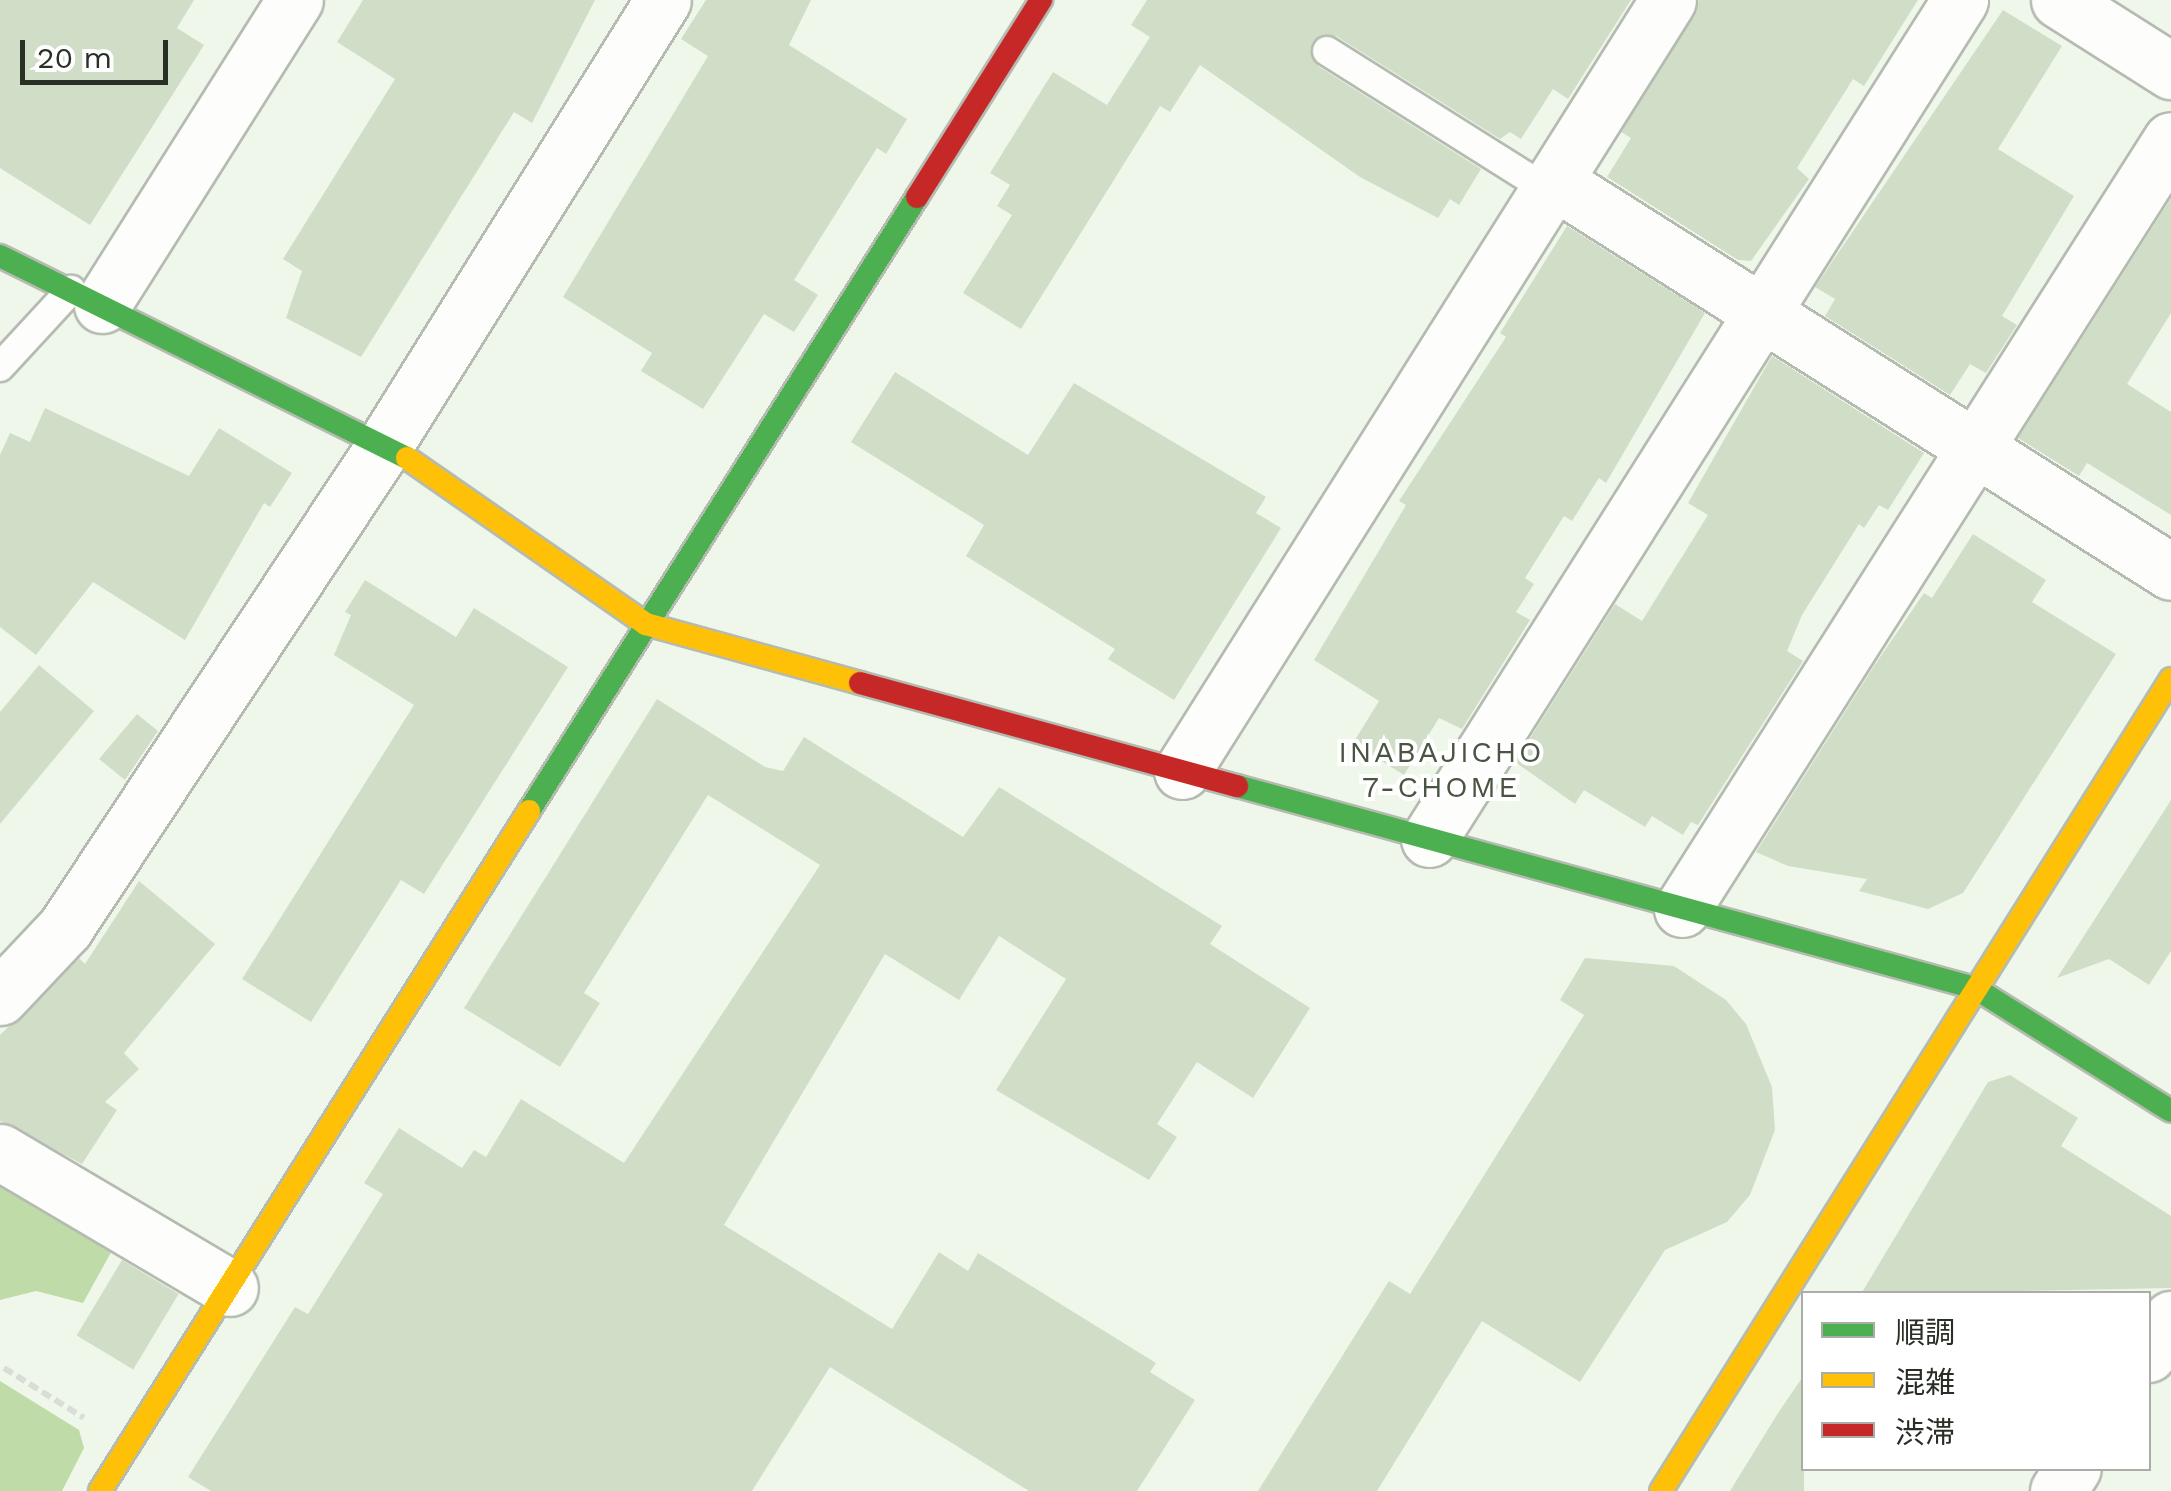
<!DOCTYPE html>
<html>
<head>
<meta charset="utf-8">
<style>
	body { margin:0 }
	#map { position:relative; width:2171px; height:1491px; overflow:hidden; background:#eff7ea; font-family:"Work Sans","Noto Sans JP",sans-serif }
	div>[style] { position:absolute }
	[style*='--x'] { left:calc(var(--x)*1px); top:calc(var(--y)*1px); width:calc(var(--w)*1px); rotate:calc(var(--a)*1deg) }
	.forest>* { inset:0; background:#bfdca8 }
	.building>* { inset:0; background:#d1dec7; transform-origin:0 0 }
	.path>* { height:6px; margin-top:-3px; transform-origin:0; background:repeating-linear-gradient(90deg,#d9dcd7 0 10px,transparent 0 15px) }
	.roads { filter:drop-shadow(2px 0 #b5bbb1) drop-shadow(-2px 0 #b5bbb1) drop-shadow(0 2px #b5bbb1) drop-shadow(0 -2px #b5bbb1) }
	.lane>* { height:28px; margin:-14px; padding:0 14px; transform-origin:14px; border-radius:14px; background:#fdfefc }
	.street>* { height:55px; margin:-27.5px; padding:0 27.5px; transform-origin:27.5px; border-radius:27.5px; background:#fdfefc }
	.fast>* { height:22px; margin:-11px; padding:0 11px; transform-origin:11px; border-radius:11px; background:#4caf50 }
	.slow>* { height:22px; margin:-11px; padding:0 11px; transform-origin:11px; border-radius:11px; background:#ffc107 }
	.jam>* { height:22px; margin:-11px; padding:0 11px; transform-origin:11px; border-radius:11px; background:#c62828 }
	span { translate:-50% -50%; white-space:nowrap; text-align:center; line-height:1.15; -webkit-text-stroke:8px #fff; paint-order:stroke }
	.neighbourhood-label { font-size:30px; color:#495441; letter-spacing:2.5px }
	.legend { position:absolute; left:1801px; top:1291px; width:350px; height:180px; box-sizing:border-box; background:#fff; border:2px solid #aaaca8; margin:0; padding:12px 18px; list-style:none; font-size:30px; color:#2a2f26 }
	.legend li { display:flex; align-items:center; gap:20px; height:50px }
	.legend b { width:50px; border:2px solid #aaaca8 }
	.scale { position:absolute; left:20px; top:40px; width:148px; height:45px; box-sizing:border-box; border:5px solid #2a2f26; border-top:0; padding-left:12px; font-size:30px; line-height:35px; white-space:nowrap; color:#2a2f26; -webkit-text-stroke:8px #fff; paint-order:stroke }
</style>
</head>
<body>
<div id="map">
	<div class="forest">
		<div style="clip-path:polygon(0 1179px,114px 1247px,83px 1303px,36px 1291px,0 1300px)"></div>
		<div style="clip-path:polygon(0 1381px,79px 1430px,84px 1448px,62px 1491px,0 1491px)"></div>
	</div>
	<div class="building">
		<div style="clip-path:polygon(0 0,194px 0,177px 28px,204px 45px,90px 225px,0 168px)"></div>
		<div style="clip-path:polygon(363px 0,595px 0,532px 123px,514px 112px,361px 357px,286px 318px,302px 271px,283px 259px,395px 79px,337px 42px)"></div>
		<div style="clip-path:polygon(706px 0,811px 0,789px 45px,907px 119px,886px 154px,877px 148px,794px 280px,818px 295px,794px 332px,764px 314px,703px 409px,641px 371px,652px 353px,563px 297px,708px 56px,681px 39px)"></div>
		<div style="clip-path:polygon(1147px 0,1631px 0,1568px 99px,1553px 89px,1521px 139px,1510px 132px,1500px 139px,1336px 36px,1313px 41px,1318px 66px,1481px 169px,1459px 205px,1450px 199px,1438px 218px,1360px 177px,1200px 65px,1170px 112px,1160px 106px,1021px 329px,963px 293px,1012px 215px,997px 206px,1010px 185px,990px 173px,1053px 72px,1107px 105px,1150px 37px,1131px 25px)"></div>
		<div style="clip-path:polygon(1699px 0,1918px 0,1864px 86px,1853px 79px,1797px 168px,1809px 179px,1751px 261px,1738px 260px,1607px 177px,1631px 138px,1621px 132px)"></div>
		<div style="clip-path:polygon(2003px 10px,2062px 46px,1998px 149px,2074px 196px,2002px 316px,2017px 325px,1986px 373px,1970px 364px,1950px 395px,1825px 316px,1835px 299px,1815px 287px)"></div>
		<div style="clip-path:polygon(2171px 198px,2171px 313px,2127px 384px,2171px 412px,2171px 515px,2087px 463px,2079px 476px,2018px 438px)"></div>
		<div style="clip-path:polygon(1567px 226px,1705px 313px,1606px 483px,1599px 478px,1572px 521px,1564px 516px,1525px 578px,1534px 584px,1516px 612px,1530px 620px,1462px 729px,1439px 718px,1404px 775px,1353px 743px,1379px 701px,1314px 660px,1406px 505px,1399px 501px,1506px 337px,1500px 333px)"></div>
		<div style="clip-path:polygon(1772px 356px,1924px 453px,1888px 510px,1879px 505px,1864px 528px,1859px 524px,1802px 615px,1787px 651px,1803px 661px,1698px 825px,1691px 822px,1683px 835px,1652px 816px,1645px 827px,1584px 790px,1575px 804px,1515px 762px,1615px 604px,1642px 621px,1708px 515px,1688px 503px)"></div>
		<div style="clip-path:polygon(895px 372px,1028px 455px,1074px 383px,1266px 497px,1256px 513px,1281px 528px,1174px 700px,1108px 659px,1115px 649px,966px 556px,984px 525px,851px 442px)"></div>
		<div style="clip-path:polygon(45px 408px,189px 476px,219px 428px,292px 473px,270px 507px,264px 503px,185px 640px,93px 582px,36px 655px,0 627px,0 455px,10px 433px,30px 442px)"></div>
		<div style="clip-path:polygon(1973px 534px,2046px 580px,2032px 602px,2116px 654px,1963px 893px,1928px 909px,1859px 891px,1867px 879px,1788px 866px,1756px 852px,1874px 666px,1924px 593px,1932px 598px)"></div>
		<div style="clip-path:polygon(365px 580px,456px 637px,474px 608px,568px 667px,424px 894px,401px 880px,311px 1022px,242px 979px,414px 705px,334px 655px,351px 615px,345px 612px)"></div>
		<div style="clip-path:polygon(39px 665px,94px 711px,0 824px,0 712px)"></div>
		<div style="clip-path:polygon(657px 699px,765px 767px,783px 771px,804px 737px,963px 837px,999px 787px,1222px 926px,1210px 944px,1310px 1008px,1253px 1098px,1197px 1062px,1157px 1124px,1177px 1137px,1149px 1180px,996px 1090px,1066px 979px,999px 936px,959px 1000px,885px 954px,724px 1225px,892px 1329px,939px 1252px,968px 1271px,978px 1253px,1156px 1363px,1150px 1372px,1195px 1400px,1137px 1491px,1029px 1491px,830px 1367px,752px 1491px,211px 1491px,188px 1477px,295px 1307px,308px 1314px,383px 1194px,364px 1183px,399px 1128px,462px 1168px,474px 1150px,486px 1157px,521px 1099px,624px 1163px,820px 865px,708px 795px,584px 993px,600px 1003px,560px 1067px,464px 1008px)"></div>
		<div style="clip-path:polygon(137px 714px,158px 731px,125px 780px,99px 759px)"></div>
		<div style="clip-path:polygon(2171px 800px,2171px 951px,2149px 985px,2109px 959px,2057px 978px)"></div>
		<div style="clip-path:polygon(139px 881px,215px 944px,124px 1053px,139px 1069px,105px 1102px,117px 1110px,82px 1164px,0 1121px,0 1035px,79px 958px,85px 964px)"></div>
		<div style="clip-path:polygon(1585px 958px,1674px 966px,1726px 1000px,1746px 1024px,1772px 1087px,1775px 1130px,1750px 1195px,1727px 1222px,1665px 1250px,1580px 1382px,1482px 1321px,1377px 1491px,1258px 1491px,1389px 1281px,1410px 1294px,1584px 1015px,1560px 1000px)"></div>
		<div style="clip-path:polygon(2010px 1075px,2078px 1118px,2061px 1146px,2171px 1216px,2171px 1288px,1861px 1294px,1988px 1082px)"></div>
		<div style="left:122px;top:1260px;width:66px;height:88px;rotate:31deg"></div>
		<div style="clip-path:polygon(1804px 1375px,1804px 1491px,1730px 1491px,1778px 1413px)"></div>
	</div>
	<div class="path">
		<div style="--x:4;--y:1368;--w:94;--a:32"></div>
	</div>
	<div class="roads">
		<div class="lane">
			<div style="--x:1327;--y:51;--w:261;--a:32.2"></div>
			<div style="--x:0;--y:367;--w:105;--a:-47.3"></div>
		</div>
		<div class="street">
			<div style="--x:2059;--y:0;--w:133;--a:32.4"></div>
			<div style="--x:1554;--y:181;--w:730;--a:32.36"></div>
			<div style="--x:102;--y:305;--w:361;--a:-57.7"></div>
			<div style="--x:1182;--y:771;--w:911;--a:-57.77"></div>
			<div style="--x:1429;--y:839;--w:993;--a:-57.67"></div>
			<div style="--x:1682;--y:909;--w:911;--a:-57.55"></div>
			<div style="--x:0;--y:997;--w:95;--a:-46.7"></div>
			<div style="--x:65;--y:928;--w:582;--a:-56.5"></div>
			<div style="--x:386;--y:443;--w:522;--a:-57.98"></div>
			<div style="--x:0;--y:1152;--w:267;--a:30.6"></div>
			<div style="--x:2148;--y:1354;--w:42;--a:-56.7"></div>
			<div style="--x:2058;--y:1491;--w:27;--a:-57"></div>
		</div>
		<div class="fast">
			<div style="--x:0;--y:256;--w:454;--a:26.4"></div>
			<div style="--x:1237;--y:786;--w:765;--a:15.31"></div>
			<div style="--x:1975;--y:988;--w:231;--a:32.1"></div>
			<div style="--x:529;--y:811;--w:726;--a:-57.71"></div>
		</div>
		<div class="slow">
			<div style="--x:407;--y:458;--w:291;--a:34.8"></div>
			<div style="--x:646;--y:624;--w:222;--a:15.4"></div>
			<div style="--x:100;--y:1491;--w:804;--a:-57.75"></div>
			<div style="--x:1661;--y:1491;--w:959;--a:-57.87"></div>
		</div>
		<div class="jam">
			<div style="--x:917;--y:197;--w:233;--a:-57.8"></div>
			<div style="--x:860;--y:683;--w:391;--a:15.3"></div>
		</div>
	</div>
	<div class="neighbourhood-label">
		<span style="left:1441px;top:769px">INABAJICHO<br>7-CHOME</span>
	</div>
	<ul class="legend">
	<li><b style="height:12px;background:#4caf50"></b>順調</li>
	<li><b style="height:12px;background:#ffc107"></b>混雑</li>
	<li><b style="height:12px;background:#c62828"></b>渋滞</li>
	</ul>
	<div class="scale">20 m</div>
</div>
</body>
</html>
